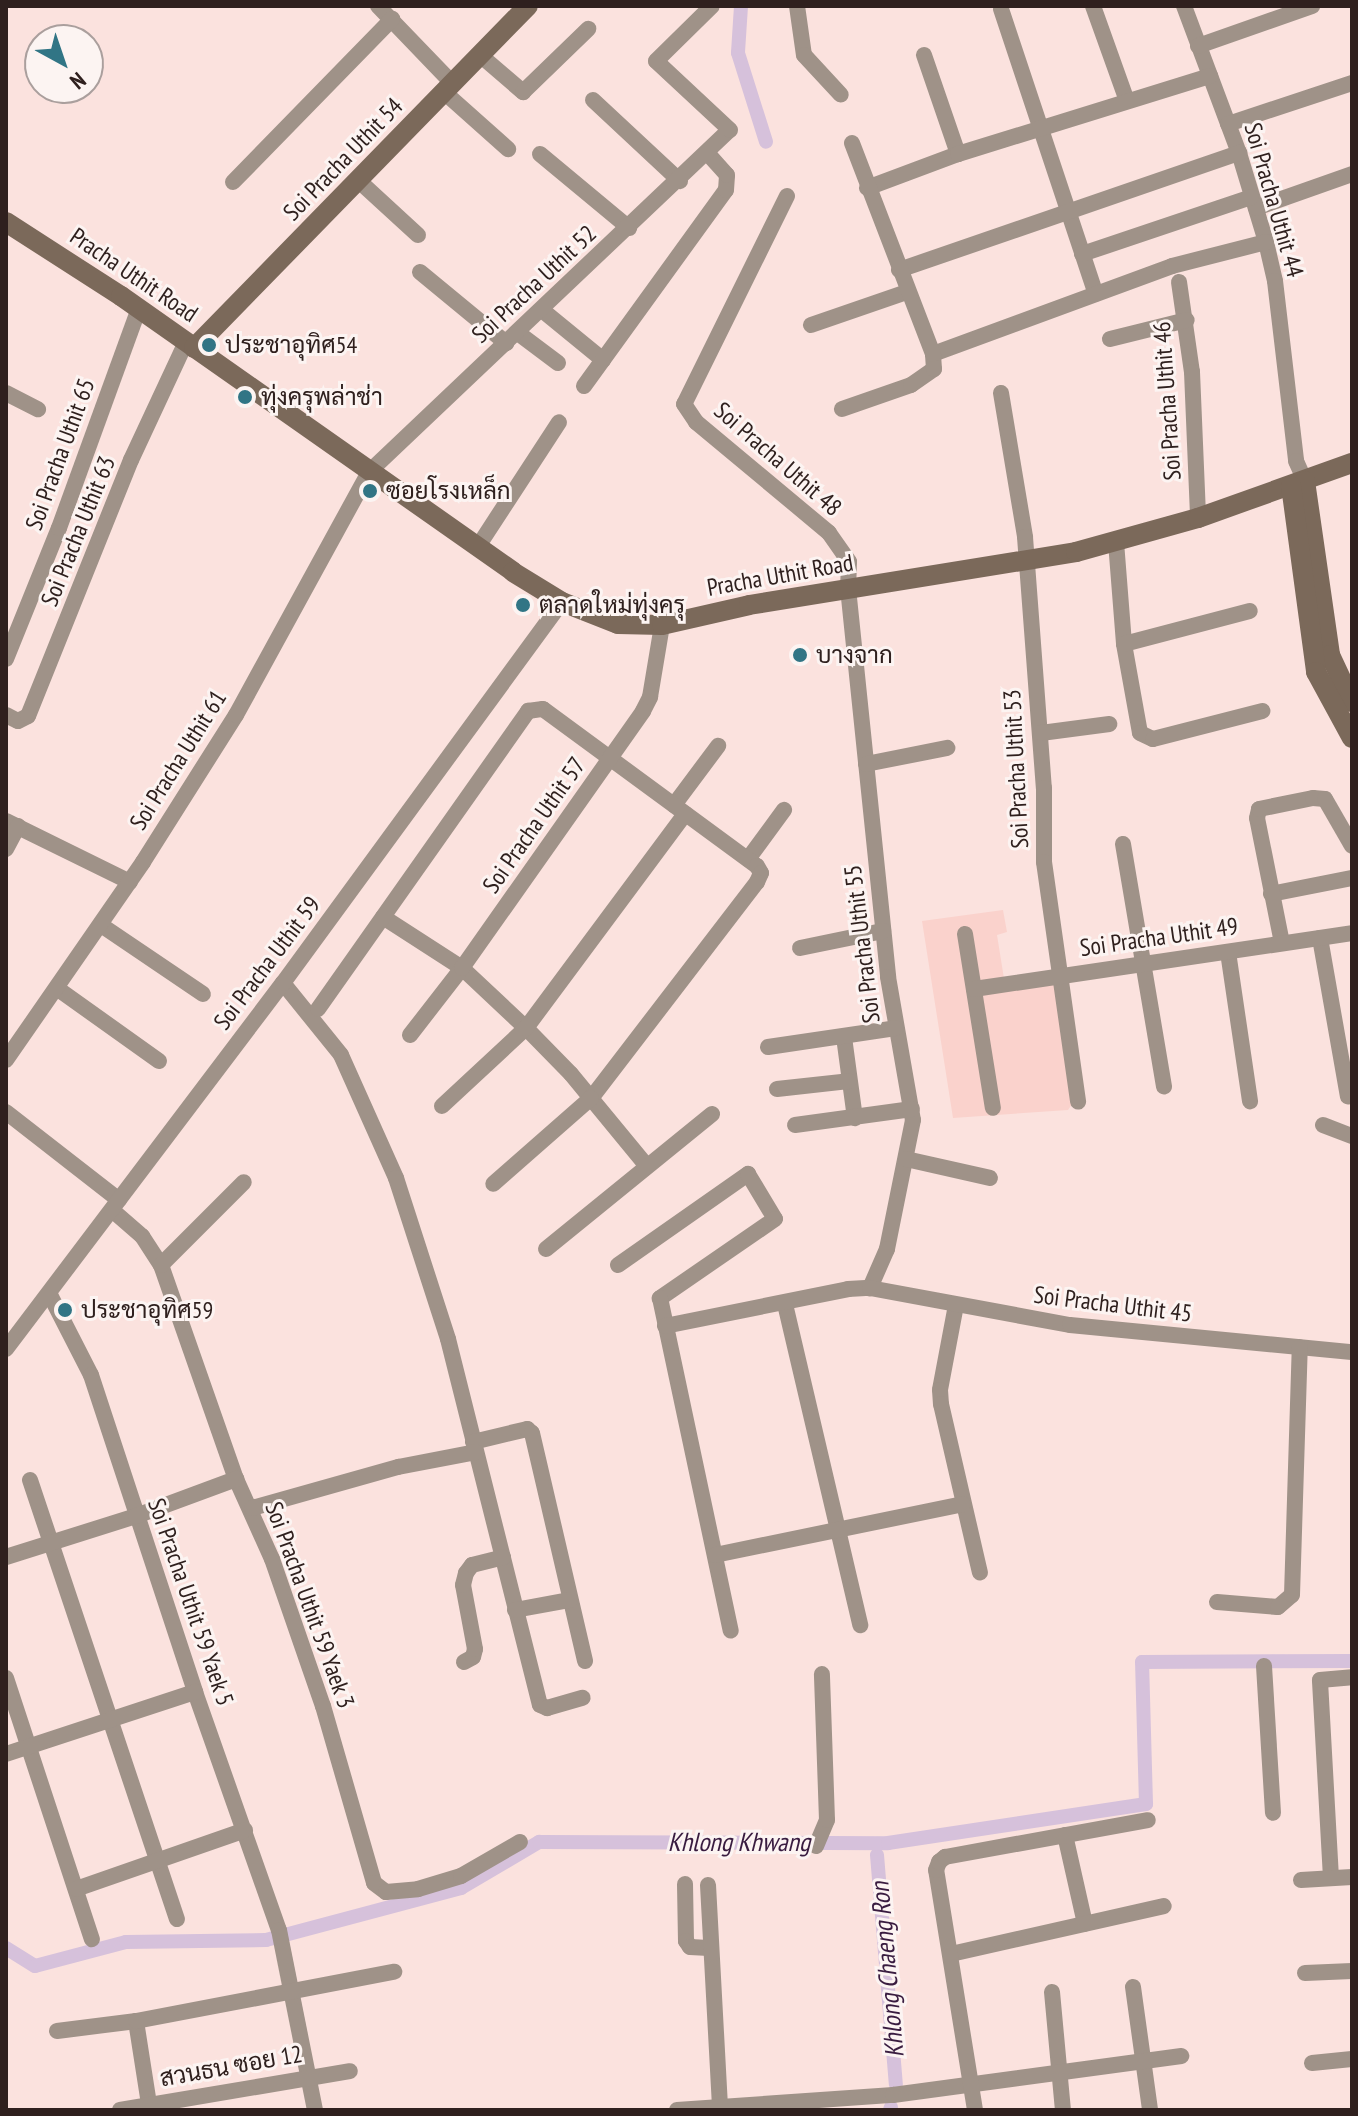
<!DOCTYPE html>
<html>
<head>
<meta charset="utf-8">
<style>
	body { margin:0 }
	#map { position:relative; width:1358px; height:2116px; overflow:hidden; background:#fbe2de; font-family:"PT Sans Narrow",Sarabun,sans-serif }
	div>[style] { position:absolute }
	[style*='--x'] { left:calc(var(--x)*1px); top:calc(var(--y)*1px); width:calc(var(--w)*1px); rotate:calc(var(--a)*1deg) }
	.built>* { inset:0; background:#fad2cc }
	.canal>* { height:14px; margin:-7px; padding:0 7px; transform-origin:7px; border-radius:7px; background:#d6c1db }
	.street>* { height:16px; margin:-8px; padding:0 8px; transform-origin:8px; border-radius:8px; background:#9f9288 }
	.secondary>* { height:20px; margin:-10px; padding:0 10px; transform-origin:10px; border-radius:10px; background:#7b695a }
	.dots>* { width:22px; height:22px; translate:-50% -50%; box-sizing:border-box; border:4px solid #fcf4f2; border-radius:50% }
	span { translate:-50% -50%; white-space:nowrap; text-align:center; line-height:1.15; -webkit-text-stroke:6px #fcf4f2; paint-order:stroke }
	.street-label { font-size:24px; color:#2f201e }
	.poi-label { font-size:24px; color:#2f201e }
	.left { translate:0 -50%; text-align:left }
	.water-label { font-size:26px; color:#391c40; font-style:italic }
	.frame { position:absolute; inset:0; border:8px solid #2f201e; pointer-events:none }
	.north { position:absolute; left:24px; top:24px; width:80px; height:80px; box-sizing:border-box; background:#fcf4f2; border:2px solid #aa9f9d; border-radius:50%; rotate:140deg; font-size:22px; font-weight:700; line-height:32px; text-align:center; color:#2f201e }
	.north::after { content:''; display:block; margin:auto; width:28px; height:36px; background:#317585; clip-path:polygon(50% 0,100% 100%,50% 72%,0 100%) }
</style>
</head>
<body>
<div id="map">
	<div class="built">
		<div style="clip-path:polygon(1003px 910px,1007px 932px,997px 935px,1006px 991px,1055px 984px,1072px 1104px,1068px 1110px,953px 1118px,922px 921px)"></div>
	</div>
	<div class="canal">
		<div style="--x:741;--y:6;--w:47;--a:93.7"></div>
		<div style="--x:738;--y:53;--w:93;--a:72.5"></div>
		<div style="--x:877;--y:1855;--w:230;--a:85.3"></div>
		<div style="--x:6;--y:1948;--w:34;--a:32"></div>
		<div style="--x:35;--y:1966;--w:94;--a:-14.8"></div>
		<div style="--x:126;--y:1942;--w:140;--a:-0.8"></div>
		<div style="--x:266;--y:1940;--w:202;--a:-14.9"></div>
		<div style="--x:461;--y:1888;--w:91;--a:-30.5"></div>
		<div style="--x:539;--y:1842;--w:349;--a:0.2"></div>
		<div style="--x:888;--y:1843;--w:261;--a:-8.6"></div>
		<div style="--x:1146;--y:1804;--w:142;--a:-91.6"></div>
		<div style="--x:1142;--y:1662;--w:210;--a:-0.3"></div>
		<div style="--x:890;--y:2110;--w:3;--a:-72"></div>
	</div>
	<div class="street">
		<div style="--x:378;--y:6;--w:107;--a:46.1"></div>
		<div style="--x:797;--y:6;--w:49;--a:81.9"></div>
		<div style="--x:804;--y:55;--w:54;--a:47.2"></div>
		<div style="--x:1093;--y:6;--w:101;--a:70.3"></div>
		<div style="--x:1184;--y:6;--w:157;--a:69.5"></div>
		<div style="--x:1239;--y:153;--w:93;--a:73.1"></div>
		<div style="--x:1266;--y:242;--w:40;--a:77"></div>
		<div style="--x:1275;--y:281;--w:181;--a:83.3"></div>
		<div style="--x:1296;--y:461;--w:22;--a:66"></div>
		<div style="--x:1001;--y:9;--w:300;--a:71.6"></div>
		<div style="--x:1198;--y:46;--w:121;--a:-19.3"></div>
		<div style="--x:480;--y:55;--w:57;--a:40.7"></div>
		<div style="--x:523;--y:92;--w:91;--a:-44.1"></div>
		<div style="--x:924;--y:55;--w:105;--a:71"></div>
		<div style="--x:444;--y:92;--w:86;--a:41.7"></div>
		<div style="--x:593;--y:100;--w:119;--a:43"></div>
		<div style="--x:1228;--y:124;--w:131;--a:-18.3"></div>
		<div style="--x:540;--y:154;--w:116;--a:39.7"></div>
		<div style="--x:359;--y:181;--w:80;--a:42.5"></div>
		<div style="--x:233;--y:182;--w:228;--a:-45.7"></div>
		<div style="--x:867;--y:188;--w:97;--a:-20.5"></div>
		<div style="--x:958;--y:154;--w:264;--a:-17.2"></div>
		<div style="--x:787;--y:196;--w:232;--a:116.3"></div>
		<div style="--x:684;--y:404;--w:22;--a:56"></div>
		<div style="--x:696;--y:422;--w:173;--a:39.8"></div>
		<div style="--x:829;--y:533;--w:35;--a:55"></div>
		<div style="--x:849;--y:562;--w:26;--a:92"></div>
		<div style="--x:848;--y:588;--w:391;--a:84.1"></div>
		<div style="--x:888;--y:977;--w:145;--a:80.1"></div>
		<div style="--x:913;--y:1120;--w:132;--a:101.4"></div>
		<div style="--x:887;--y:1249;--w:43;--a:113.6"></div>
		<div style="--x:1256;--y:208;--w:102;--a:-19.5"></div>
		<div style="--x:1082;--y:254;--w:178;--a:-18.6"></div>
		<div style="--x:899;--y:270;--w:360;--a:-19"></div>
		<div style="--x:420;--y:272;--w:112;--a:39.5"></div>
		<div style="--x:1179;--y:282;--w:91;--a:81.8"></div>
		<div style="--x:1192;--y:372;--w:146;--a:87.6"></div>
		<div style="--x:542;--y:310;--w:79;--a:39.3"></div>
		<div style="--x:811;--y:325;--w:102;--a:-19"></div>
		<div style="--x:518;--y:333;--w:50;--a:36.9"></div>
		<div style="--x:1110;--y:339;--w:79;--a:-13.9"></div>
		<div style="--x:933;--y:354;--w:255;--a:-20.2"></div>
		<div style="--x:1172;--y:266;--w:97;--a:-14.3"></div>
		<div style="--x:584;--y:386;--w:242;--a:-54.1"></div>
		<div style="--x:726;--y:190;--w:15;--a:-86"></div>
		<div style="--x:727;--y:175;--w:28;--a:-132"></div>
		<div style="--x:6;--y:393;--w:36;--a:27"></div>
		<div style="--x:1001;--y:393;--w:146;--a:80.5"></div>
		<div style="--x:1025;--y:537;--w:252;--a:85.7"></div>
		<div style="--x:1044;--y:788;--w:74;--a:90"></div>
		<div style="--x:1044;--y:862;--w:242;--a:81.9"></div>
		<div style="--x:842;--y:409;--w:73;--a:-19.2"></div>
		<div style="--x:911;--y:385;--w:28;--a:-35"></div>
		<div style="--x:934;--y:369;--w:15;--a:-94"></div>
		<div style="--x:933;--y:354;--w:226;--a:-111"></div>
		<div style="--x:1116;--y:542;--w:102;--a:85.5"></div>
		<div style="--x:1124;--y:644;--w:90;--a:79.8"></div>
		<div style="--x:1140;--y:733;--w:14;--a:25"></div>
		<div style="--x:1153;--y:739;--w:113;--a:-14.4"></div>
		<div style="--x:477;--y:548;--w:150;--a:-56.9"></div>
		<div style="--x:1124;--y:644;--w:130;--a:-14.7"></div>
		<div style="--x:6;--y:659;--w:141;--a:-68"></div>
		<div style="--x:59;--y:528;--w:234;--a:-70"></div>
		<div style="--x:6;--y:715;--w:13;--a:27"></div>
		<div style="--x:18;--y:721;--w:11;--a:-27"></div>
		<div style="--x:28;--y:716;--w:276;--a:-68.1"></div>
		<div style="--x:131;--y:460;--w:130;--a:-65"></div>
		<div style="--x:1041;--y:733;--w:69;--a:-7.5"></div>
		<div style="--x:866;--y:764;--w:83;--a:-11.2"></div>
		<div style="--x:674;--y:805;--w:74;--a:-53.3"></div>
		<div style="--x:6;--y:821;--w:138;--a:26.2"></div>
		<div style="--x:1123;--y:844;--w:246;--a:80.4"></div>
		<div style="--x:6;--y:849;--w:26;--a:-62"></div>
		<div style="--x:748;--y:859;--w:61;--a:-53.7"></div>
		<div style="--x:1271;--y:894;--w:83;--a:-11.2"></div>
		<div style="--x:383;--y:917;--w:94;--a:32.8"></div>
		<div style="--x:462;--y:968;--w:88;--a:43.2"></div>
		<div style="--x:526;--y:1028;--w:64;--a:45.6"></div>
		<div style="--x:571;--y:1074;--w:118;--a:50.5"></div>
		<div style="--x:101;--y:925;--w:123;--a:34.1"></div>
		<div style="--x:965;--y:934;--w:176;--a:80.9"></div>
		<div style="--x:1320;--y:938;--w:161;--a:80"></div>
		<div style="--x:1282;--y:943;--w:127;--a:-101.3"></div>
		<div style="--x:1257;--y:818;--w:9;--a:-77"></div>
		<div style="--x:1259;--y:809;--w:55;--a:-11.5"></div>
		<div style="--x:1313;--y:798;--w:12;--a:5"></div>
		<div style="--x:1325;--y:799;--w:54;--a:60.1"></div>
		<div style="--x:800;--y:948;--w:85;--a:-11.6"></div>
		<div style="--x:1228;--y:952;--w:151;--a:81.6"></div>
		<div style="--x:283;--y:983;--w:92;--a:51.1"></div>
		<div style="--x:341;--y:1055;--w:135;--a:65.9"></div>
		<div style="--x:396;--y:1178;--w:169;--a:72.1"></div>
		<div style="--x:448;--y:1339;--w:377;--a:75.9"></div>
		<div style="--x:540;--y:1705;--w:8;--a:23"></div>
		<div style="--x:547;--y:1708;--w:37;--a:-16"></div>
		<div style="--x:58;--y:989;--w:124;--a:35.5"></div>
		<div style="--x:974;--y:989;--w:382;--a:-8.4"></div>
		<div style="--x:318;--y:1009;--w:365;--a:-54.8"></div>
		<div style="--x:528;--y:711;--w:15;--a:-8"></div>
		<div style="--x:543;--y:709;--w:265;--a:36.3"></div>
		<div style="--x:757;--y:866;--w:8;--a:60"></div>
		<div style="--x:761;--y:873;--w:10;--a:114"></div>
		<div style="--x:757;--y:882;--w:272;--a:127.5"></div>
		<div style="--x:591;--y:1098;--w:130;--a:138.7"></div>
		<div style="--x:410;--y:1035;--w:85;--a:-52.2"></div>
		<div style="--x:462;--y:968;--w:314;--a:-54.8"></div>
		<div style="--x:643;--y:711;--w:16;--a:-63"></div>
		<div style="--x:650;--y:697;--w:73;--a:-80.5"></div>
		<div style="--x:844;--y:1037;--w:82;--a:82.3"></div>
		<div style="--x:768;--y:1047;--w:129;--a:-8.4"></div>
		<div style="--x:6;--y:1060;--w:241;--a:-55.3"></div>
		<div style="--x:143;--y:862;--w:174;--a:-57.7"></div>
		<div style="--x:236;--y:715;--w:277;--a:-61.3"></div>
		<div style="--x:369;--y:472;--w:497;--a:-43.5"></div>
		<div style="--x:730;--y:130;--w:101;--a:-137"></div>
		<div style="--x:656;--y:61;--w:78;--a:-44.5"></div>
		<div style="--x:777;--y:1089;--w:72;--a:-6.3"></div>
		<div style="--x:442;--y:1106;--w:115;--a:-42.9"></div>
		<div style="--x:526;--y:1028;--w:267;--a:-53.4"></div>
		<div style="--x:6;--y:1112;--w:143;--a:37.9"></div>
		<div style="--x:795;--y:1125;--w:118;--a:-7.8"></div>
		<div style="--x:1323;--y:1125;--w:31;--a:21"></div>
		<div style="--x:906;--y:1159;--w:86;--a:12.7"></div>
		<div style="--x:112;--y:1210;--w:40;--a:41"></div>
		<div style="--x:142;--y:1236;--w:35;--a:57"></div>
		<div style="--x:161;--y:1265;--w:227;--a:70.7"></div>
		<div style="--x:236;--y:1479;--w:88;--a:65.8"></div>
		<div style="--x:272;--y:1559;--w:156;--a:70.9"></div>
		<div style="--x:323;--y:1706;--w:184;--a:73.9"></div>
		<div style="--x:374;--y:1883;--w:15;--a:37"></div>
		<div style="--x:386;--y:1892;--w:32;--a:-5"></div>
		<div style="--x:418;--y:1889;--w:45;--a:-16.8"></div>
		<div style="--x:461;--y:1876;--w:68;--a:-30"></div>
		<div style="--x:546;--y:1249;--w:214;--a:-39.1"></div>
		<div style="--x:161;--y:1265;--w:117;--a:-45"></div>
		<div style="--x:618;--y:1265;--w:159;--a:-35"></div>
		<div style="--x:748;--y:1174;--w:52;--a:59"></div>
		<div style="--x:775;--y:1219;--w:140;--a:145.5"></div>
		<div style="--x:660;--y:1298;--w:340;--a:78"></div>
		<div style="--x:49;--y:1293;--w:92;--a:62.9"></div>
		<div style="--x:91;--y:1375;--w:334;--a:71.8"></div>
		<div style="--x:195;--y:1692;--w:252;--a:70.6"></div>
		<div style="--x:279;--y:1930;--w:184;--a:78.7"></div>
		<div style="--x:785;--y:1304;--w:330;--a:76.8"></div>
		<div style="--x:956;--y:1305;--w:86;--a:100.7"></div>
		<div style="--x:940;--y:1390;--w:14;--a:86"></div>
		<div style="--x:941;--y:1404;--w:173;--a:77"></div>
		<div style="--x:665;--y:1326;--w:187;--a:-11.4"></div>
		<div style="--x:848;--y:1289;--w:22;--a:-3"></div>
		<div style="--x:870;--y:1288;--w:203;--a:10.5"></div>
		<div style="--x:1070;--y:1325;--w:283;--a:5.5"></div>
		<div style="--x:6;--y:1349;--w:459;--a:-52.9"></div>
		<div style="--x:283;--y:983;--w:472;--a:-53.8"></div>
		<div style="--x:473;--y:1442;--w:56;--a:-13.5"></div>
		<div style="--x:527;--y:1429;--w:6;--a:39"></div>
		<div style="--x:532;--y:1433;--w:234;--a:76.9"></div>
		<div style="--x:30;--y:1480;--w:463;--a:71.5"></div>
		<div style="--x:252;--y:1508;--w:152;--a:-15.7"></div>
		<div style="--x:398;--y:1467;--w:79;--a:-10.9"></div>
		<div style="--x:715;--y:1555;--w:253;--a:-11.6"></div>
		<div style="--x:6;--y:1557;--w:136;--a:-17.5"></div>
		<div style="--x:136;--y:1516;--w:107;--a:-20.3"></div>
		<div style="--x:1217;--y:1602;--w:61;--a:4.7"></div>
		<div style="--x:1278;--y:1607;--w:18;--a:-41"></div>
		<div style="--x:1292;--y:1595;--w:248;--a:-88.2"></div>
		<div style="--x:515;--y:1610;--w:56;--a:-10.3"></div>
		<div style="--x:464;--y:1662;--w:10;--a:-29"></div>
		<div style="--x:473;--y:1657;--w:8;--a:-76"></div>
		<div style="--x:475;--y:1649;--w:65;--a:-100.6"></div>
		<div style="--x:463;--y:1585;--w:12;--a:-76"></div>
		<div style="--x:466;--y:1573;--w:10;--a:-53"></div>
		<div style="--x:472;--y:1565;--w:32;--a:-14"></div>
		<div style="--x:1264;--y:1666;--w:147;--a:86.5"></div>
		<div style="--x:6;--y:1678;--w:275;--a:71.8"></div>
		<div style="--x:6;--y:1754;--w:199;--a:-18.2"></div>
		<div style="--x:1065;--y:1835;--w:91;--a:77.3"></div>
		<div style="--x:816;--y:1846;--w:28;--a:-67"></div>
		<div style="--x:827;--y:1820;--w:146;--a:-92"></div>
		<div style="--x:1331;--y:1878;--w:198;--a:-93.2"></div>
		<div style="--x:1320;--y:1680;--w:32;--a:-5"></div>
		<div style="--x:1301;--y:1880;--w:51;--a:-3.4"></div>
		<div style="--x:685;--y:1884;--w:57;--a:89"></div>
		<div style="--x:686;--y:1941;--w:7;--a:56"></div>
		<div style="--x:690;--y:1947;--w:19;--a:3"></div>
		<div style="--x:708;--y:1885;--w:225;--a:86.9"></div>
		<div style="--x:76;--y:1889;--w:179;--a:-19.2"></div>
		<div style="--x:951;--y:1954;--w:218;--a:-12.7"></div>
		<div style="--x:1305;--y:1973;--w:47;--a:-2.4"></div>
		<div style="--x:1133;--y:1987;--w:124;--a:82.1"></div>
		<div style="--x:1052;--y:1992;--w:119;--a:84.7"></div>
		<div style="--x:136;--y:2021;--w:90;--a:81.1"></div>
		<div style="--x:57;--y:2031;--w:80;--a:-7.2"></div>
		<div style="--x:136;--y:2021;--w:263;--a:-10.8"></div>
		<div style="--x:1312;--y:2063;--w:40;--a:-5.7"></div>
		<div style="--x:120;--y:2110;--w:233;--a:-9.6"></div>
		<div style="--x:677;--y:2110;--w:217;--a:-4"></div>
		<div style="--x:893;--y:2095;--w:291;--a:-7.7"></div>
		<div style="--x:975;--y:2110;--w:243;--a:-99.2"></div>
		<div style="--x:936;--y:1870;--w:9;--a:-69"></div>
		<div style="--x:939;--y:1862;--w:8;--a:-40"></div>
		<div style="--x:945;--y:1857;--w:206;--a:-10.3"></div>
	</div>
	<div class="secondary">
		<div style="--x:6;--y:222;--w:137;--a:32.8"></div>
		<div style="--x:121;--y:296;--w:479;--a:35.1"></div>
		<div style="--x:513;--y:572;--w:57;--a:31.5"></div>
		<div style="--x:562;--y:602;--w:60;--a:21.4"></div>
		<div style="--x:618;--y:624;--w:44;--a:1.3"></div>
		<div style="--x:662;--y:625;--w:89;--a:-12.9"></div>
		<div style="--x:749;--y:605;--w:331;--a:-9.2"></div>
		<div style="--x:1076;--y:552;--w:127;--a:-15.6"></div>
		<div style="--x:1198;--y:518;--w:164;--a:-19.7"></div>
		<div style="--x:194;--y:348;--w:478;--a:-45.7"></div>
		<div style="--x:1305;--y:481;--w:176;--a:81.8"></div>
		<div style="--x:1330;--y:655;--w:52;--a:64.9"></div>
		<div style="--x:1291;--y:486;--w:188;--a:82.3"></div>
		<div style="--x:1316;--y:672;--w:75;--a:61.4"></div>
	</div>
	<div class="dots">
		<div style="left:209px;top:345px;background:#317585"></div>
		<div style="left:245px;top:397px;background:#317585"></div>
		<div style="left:370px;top:491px;background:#317585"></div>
		<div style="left:523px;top:605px;background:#317585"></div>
		<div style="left:800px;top:655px;background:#317585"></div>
		<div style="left:65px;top:1310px;background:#317585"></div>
	</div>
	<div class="street-label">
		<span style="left:343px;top:159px;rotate:-46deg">Soi Pracha Uthit 54</span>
		<span style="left:1274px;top:200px;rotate:74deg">Soi Pracha Uthit 44</span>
		<span style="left:134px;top:275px;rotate:34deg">Pracha Uthit Road</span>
		<span style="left:534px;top:284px;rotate:-43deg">Soi Pracha Uthit 52</span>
		<span style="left:1167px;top:401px;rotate:-94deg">Soi Pracha Uthit 46</span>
		<span style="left:60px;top:454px;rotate:-70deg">Soi Pracha Uthit 65</span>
		<span style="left:778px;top:459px;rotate:41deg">Soi Pracha Uthit 48</span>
		<span style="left:78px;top:531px;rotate:-68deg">Soi Pracha Uthit 63</span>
		<span style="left:780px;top:575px;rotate:-10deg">Pracha Uthit Road</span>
		<span style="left:178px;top:760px;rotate:-58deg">Soi Pracha Uthit 61</span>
		<span style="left:1016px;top:769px;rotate:-93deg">Soi Pracha Uthit 53</span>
		<span style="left:534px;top:825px;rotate:-55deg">Soi Pracha Uthit 57</span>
		<span style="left:1159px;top:937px;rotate:-8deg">Soi Pracha Uthit 49</span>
		<span style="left:862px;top:944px;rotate:-97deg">Soi Pracha Uthit 55</span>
		<span style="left:267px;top:963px;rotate:-53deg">Soi Pracha Uthit 59</span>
		<span style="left:1113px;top:1304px;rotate:7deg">Soi Pracha Uthit 45</span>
		<span style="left:191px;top:1602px;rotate:71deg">Soi Pracha Uthit 59 Yaek 5</span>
		<span style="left:310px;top:1605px;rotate:70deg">Soi Pracha Uthit 59 Yaek 3</span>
		<span style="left:231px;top:2066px;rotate:-10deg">สวนธน ซอย 12</span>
	</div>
	<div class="poi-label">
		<span class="left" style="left:225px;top:345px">ประชาอุทิศ54</span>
		<span class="left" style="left:261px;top:397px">ทุ่งครุพล่าช่า</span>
		<span class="left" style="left:386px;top:491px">ซอยโรงเหล็ก</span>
		<span class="left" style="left:539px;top:605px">ตลาดใหม่ทุ่งครุ</span>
		<span class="left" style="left:816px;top:655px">บางจาก</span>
		<span class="left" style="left:81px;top:1310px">ประชาอุทิศ59</span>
	</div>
	<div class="water-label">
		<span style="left:739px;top:1842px">Khlong Khwang</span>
		<span style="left:887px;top:1970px;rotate:-95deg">Khlong Chaeng Ron</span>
	</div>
	<div class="frame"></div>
	<div class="north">N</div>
</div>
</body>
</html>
